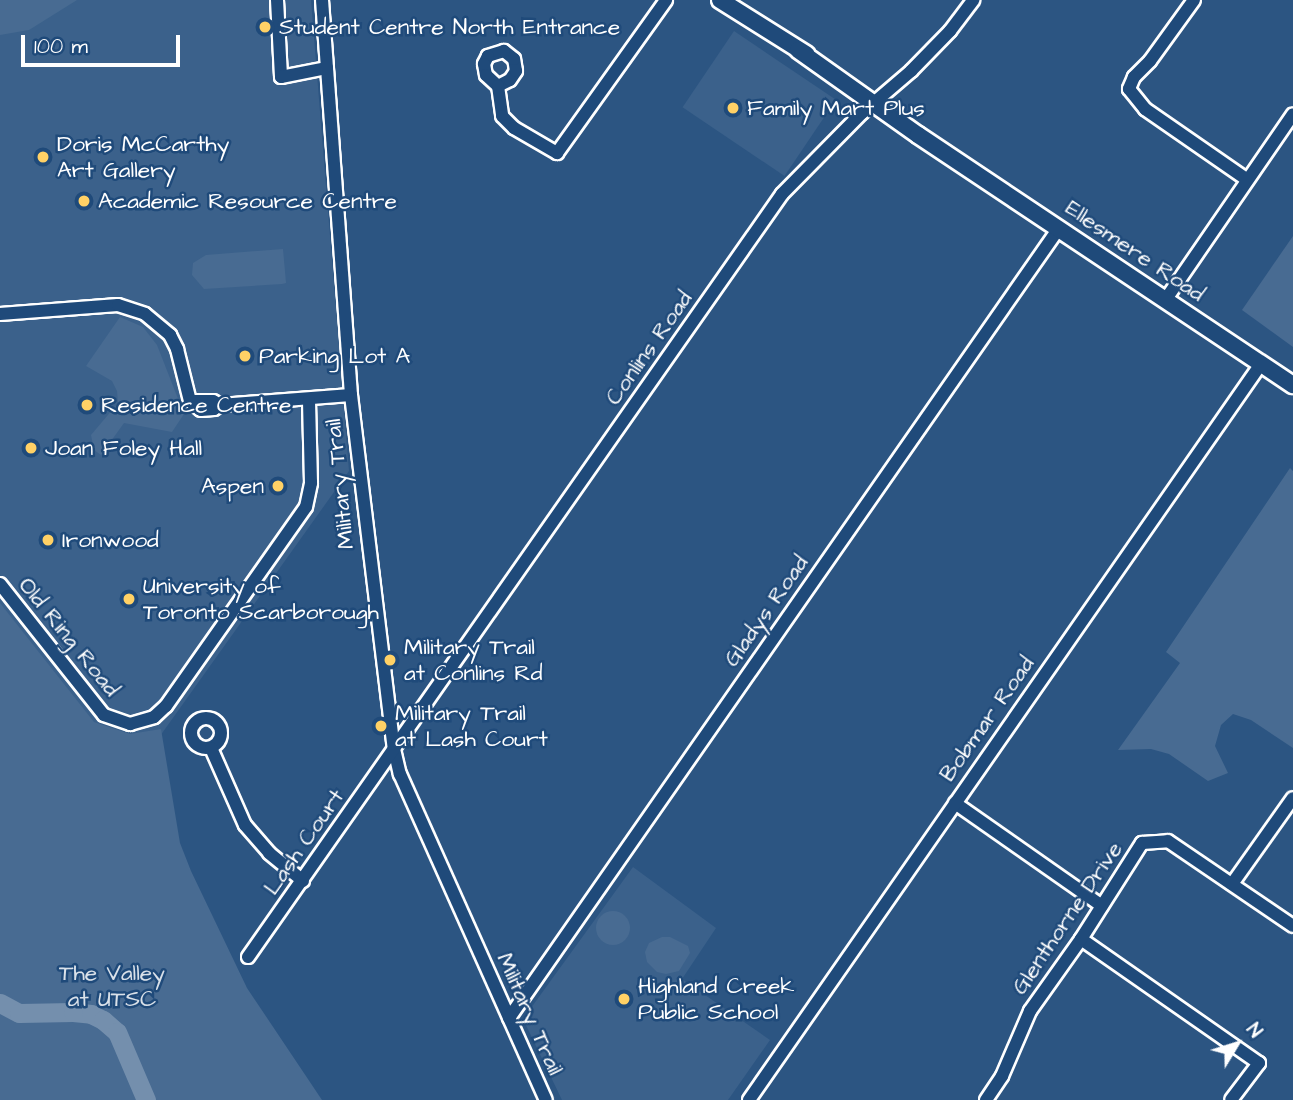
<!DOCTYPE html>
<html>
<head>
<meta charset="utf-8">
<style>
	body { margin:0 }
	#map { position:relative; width:1293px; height:1100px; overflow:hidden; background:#2c5582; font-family:"Architects Daughter",sans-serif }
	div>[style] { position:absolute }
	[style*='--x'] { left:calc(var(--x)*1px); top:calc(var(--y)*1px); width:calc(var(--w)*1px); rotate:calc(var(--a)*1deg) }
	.built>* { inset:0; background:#3b618b; transform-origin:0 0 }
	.green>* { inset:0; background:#486b92 }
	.round { border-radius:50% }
	.river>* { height:19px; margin:-9.5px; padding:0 9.5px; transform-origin:9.5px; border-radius:9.5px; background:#748fad }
	.roads { filter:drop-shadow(2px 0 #fff) drop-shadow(-2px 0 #fff) drop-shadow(0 2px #fff) drop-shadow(0 -2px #fff) }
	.minor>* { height:12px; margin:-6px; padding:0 6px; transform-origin:6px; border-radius:6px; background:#1f4a7a }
	.minor>.ring { margin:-6px; padding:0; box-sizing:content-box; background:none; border:12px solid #1f4a7a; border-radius:50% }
	.major>* { height:16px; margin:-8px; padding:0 8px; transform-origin:8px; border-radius:8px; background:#1f4a7a }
	.dots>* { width:19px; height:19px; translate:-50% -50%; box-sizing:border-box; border:4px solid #1f4a7a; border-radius:50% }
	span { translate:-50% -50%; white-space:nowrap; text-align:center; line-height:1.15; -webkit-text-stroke:5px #1f4a7a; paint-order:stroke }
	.poi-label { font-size:23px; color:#fff }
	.left { translate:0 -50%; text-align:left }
	.right { translate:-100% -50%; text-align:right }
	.street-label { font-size:23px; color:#fff }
	.park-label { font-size:23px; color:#dae1e9 }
	.north { position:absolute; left:1202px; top:1009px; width:70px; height:70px; -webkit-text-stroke:5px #1f4a7a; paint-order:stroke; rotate:52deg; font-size:19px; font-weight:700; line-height:28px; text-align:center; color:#fff }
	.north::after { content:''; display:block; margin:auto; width:24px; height:32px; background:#fff; clip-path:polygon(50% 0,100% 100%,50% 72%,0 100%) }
	.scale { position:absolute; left:21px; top:35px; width:159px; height:32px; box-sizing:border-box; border:4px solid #fff; border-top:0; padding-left:9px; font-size:21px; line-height:24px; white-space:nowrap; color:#fff; -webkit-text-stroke:5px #1f4a7a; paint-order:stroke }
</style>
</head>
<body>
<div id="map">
	<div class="built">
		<div style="clip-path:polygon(0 0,311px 0,349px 471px,118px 795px,0 1100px)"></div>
		<div style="left:734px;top:31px;width:123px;height:92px;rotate:34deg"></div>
		<div style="clip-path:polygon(633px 867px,716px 928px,682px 979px,770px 1040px,728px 1100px,562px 1100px,523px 1019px)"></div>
	</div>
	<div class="green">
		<div style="clip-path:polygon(0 0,77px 0,29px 30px,0 35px)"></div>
		<div style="clip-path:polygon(1293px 236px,1293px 347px,1242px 310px)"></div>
		<div style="clip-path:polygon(283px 249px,286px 283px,282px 284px,204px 289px,192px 275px,193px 263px,206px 255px)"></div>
		<div style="clip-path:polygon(120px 317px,143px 327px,157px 345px,184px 414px,172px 432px,124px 423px,101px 455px,94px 450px,91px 435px,118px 403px,117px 391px,112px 381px,86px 366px)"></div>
		<div style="clip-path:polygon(1290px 468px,1293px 471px,1293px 748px,1251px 720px,1233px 714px,1221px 725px,1215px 746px,1228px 773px,1208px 781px,1169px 754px,1151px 749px,1118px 750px,1180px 663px,1166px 652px)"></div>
		<div style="clip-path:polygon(0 603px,94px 722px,130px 734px,161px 729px,180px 843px,191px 871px,247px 988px,322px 1100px,0 1100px)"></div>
		<div class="round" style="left:596px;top:911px;width:34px;height:34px"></div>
		<div style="clip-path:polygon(662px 937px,670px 937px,688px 946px,690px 953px,679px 971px,666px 974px,657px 972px,647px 962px,645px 952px,649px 943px)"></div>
	</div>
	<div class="river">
		<div style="--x:0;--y:1003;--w:21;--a:28"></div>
		<div style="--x:19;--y:1013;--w:54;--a:-1.1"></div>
		<div style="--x:73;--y:1012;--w:18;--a:6"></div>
		<div style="--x:91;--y:1014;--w:13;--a:27"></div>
		<div style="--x:103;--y:1020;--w:18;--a:41"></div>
		<div style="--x:117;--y:1032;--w:74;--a:66.9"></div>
	</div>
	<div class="roads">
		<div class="minor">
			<div style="--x:277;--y:0;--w:77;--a:87"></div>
			<div style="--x:281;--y:77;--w:47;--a:-11.1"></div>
			<div style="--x:322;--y:0;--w:396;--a:85.8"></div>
			<div style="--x:351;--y:395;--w:357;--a:83.1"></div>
			<div style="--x:394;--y:749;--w:26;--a:77"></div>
			<div style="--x:400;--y:774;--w:357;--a:65.9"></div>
			<div style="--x:1194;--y:0;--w:75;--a:125.8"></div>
			<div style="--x:1150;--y:61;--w:23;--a:135"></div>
			<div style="--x:1134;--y:77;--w:13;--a:113"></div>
			<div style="--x:1129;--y:89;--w:26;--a:51"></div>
			<div style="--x:1145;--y:109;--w:123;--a:34.7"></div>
			<div style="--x:498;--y:86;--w:13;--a:-27"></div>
			<div style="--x:510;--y:80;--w:11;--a:-56"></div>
			<div style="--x:516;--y:71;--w:12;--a:-99"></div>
			<div style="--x:514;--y:59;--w:13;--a:-141"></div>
			<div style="--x:504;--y:51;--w:17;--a:163"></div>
			<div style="--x:488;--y:56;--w:9;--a:117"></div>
			<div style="--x:484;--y:64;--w:11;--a:80"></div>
			<div style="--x:486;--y:75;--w:16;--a:43"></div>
			<div style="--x:498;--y:86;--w:30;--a:82"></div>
			<div style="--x:502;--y:116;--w:17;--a:45"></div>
			<div style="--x:514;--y:128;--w:50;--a:30.2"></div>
			<div style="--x:557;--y:153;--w:188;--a:-54.5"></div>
			<div style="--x:1166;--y:299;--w:224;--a:-55.5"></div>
			<div style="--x:0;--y:314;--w:118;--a:-4.4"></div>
			<div style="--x:118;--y:305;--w:28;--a:18"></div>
			<div style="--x:145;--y:314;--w:33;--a:40"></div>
			<div style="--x:170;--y:335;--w:16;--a:63"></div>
			<div style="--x:177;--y:349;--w:54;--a:76"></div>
			<div style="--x:190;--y:401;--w:14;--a:39"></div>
			<div style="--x:201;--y:410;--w:13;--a:-4"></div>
			<div style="--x:214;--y:409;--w:7;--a:-34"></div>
			<div style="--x:220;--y:405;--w:131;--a:-4.4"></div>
			<div style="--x:190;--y:401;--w:23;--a:0"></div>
			<div style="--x:213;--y:401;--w:8;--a:30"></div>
			<div style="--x:0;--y:584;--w:167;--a:51.6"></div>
			<div style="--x:104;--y:715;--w:28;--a:19"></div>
			<div style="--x:130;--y:724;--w:25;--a:-16"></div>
			<div style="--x:154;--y:717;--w:16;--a:-43"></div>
			<div style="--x:166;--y:706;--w:243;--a:-54.9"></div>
			<div style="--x:306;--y:507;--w:25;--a:-78"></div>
			<div style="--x:311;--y:483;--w:84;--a:-91.4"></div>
			<div class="ring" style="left:191px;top:718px;width:18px;height:18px"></div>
			<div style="--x:211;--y:748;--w:84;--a:66.2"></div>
			<div style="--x:245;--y:825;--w:37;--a:49"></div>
			<div style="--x:269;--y:853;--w:44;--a:39.5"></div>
			<div style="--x:955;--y:803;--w:179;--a:35"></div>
			<div style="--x:1232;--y:884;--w:105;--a:-54.7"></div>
			<div style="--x:1081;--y:939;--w:217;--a:34.9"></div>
			<div style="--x:1259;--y:1063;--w:46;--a:127.1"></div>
			<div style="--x:248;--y:957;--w:931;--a:-55.01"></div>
			<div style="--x:782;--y:194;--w:114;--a:-45.4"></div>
			<div style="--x:862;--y:113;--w:65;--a:-40.6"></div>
			<div style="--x:911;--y:71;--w:56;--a:-45.7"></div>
			<div style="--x:950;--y:31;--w:39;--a:-53"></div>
			<div style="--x:509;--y:1018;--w:963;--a:-55.15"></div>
			<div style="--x:749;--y:1100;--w:897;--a:-55.18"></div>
			<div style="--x:986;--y:1100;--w:29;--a:-56"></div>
			<div style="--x:1002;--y:1076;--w:71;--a:-66.7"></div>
			<div style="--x:1030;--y:1011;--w:88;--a:-54.7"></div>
			<div style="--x:1081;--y:939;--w:114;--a:-57.6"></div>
			<div style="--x:1142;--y:843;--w:26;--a:-4"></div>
			<div style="--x:1168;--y:841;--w:151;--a:34.2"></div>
		</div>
		<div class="major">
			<div style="--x:720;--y:0;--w:102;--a:32.1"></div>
			<div style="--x:798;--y:50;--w:147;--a:35.3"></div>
			<div style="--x:918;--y:135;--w:451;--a:33.7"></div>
		</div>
	</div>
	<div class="dots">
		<div style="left:265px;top:27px;background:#ffd166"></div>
		<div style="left:733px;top:108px;background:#ffd166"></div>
		<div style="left:43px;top:157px;background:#ffd166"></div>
		<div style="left:84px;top:201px;background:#ffd166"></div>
		<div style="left:245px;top:356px;background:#ffd166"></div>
		<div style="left:87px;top:405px;background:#ffd166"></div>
		<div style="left:31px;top:448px;background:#ffd166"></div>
		<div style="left:278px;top:486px;background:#ffd166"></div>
		<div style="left:48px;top:540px;background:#ffd166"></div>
		<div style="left:129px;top:599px;background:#ffd166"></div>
		<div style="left:390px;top:660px;background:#ffd166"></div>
		<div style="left:381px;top:726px;background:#ffd166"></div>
		<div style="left:624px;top:999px;background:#ffd166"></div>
	</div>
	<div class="poi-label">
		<span class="left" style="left:279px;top:27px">Student Centre North Entrance</span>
		<span class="left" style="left:747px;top:108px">Family Mart Plus</span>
		<span class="left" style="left:57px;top:157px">Doris McCarthy<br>Art Gallery</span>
		<span class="left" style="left:98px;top:201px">Academic Resource Centre</span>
		<span class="left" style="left:259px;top:356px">Parking Lot A</span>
		<span class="left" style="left:101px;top:405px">Residence Centre</span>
		<span class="left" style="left:45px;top:448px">Joan Foley Hall</span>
		<span class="right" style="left:264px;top:486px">Aspen</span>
		<span class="left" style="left:62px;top:540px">Ironwood</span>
		<span class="left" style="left:143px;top:599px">University of<br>Toronto Scarborough</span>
		<span class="left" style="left:404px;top:660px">Military Trail<br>at Conlins Rd</span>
		<span class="left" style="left:395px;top:726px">Military Trail<br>at Lash Court</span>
		<span class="left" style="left:638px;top:999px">Highland Creek<br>Public School</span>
	</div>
	<div class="street-label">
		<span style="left:1135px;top:251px;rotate:34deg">Ellesmere Road</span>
		<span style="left:649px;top:348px;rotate:-55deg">Conlins Road</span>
		<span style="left:340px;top:484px;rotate:-96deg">Military Trail</span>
		<span style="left:766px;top:611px;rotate:-55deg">Gladys Road</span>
		<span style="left:69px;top:637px;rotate:51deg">Old Ring Road</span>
		<span style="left:987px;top:719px;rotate:-55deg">Bobmar Road</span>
		<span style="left:304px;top:842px;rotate:-55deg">Lash Court</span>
		<span style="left:1067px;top:918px;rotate:-56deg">Glenthorne Drive</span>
		<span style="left:530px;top:1014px;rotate:66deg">Military Trail</span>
	</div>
	<div class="park-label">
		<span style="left:112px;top:986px">The Valley<br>at UTSC</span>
	</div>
	<div class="north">N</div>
	<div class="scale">100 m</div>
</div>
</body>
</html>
